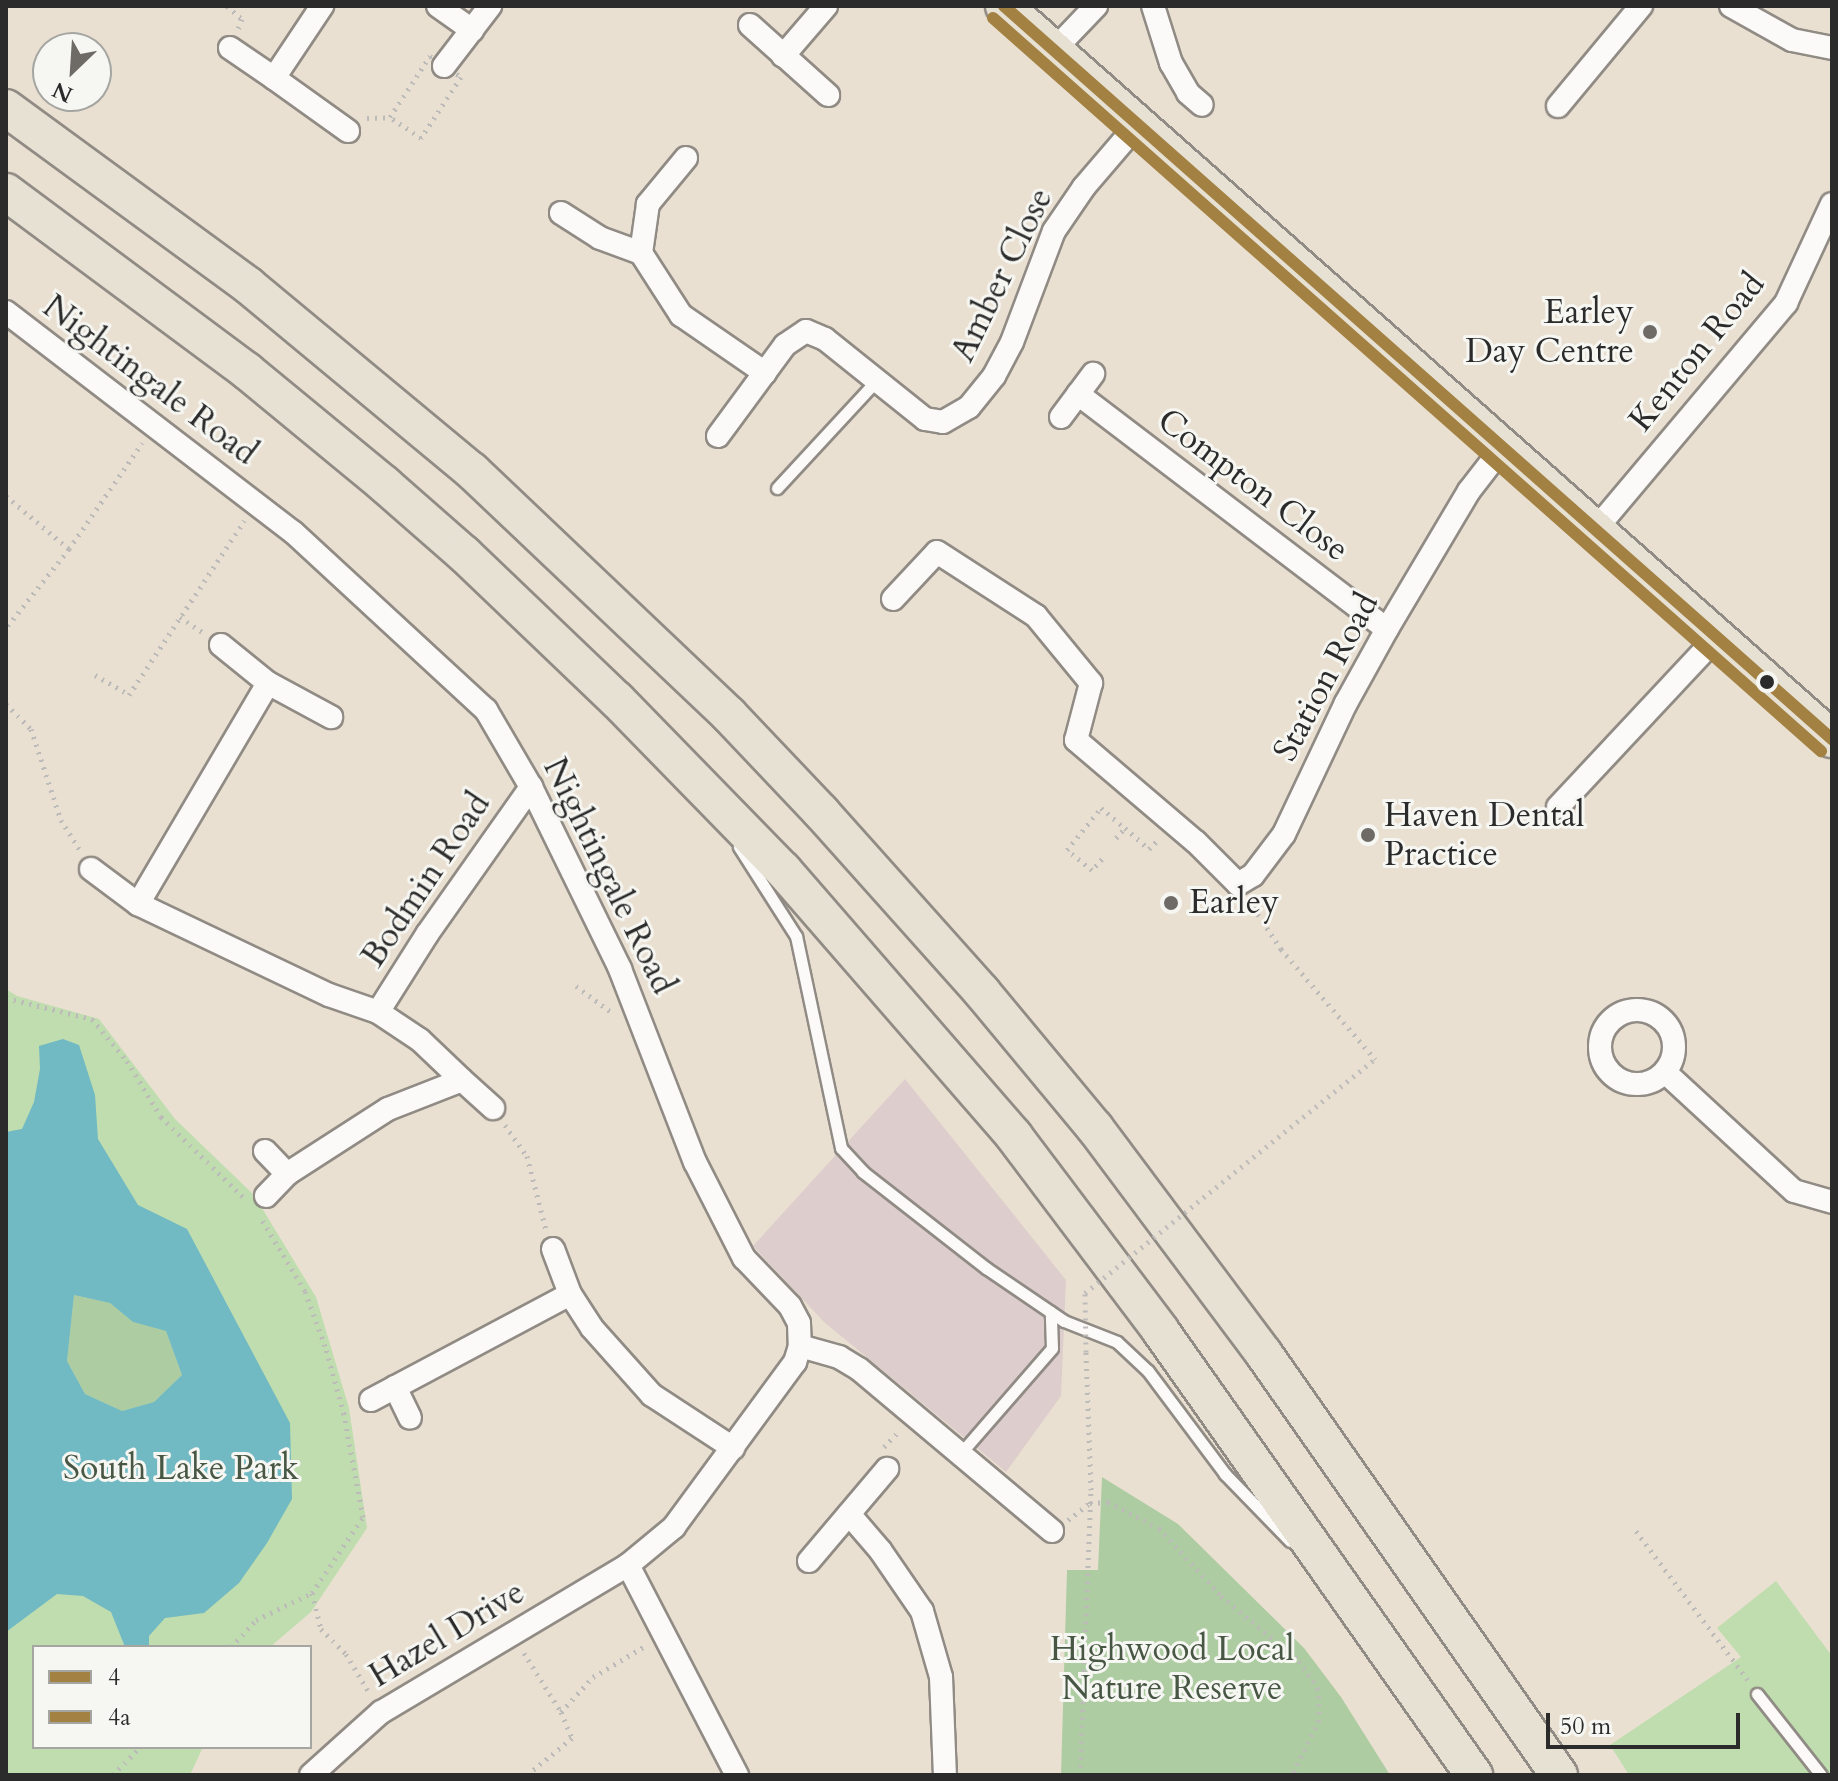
<!DOCTYPE html>
<html>
<head>
<meta charset="utf-8">
<style>
	body { margin:0 }
	#map { position:relative; width:1838px; height:1781px; overflow:hidden; background:#eae0d2; font-family:Cardo,serif }
	div>[style] { position:absolute }
	[style*='--x'] { left:calc(var(--x)*1px); top:calc(var(--y)*1px); width:calc(var(--w)*1px); rotate:calc(var(--a)*1deg) }
	.industrial>* { inset:0; background:#ddcdcc }
	.green>* { inset:0; background:#bfddae }
	.forest>* { inset:0; background:#aecca2 }
	.water>* { inset:0; background:#71b9c3 }
	.path>* { height:5px; margin-top:-2.5px; transform-origin:0; background:repeating-linear-gradient(90deg,#bdbbb9 0 2px,transparent 0 8px) }
	.roads { filter:drop-shadow(2px 0 #908b84) drop-shadow(-2px 0 #908b84) drop-shadow(0 2px #908b84) drop-shadow(0 -2px #908b84) }
	.service>* { height:11px; margin:-5.5px; padding:0 5.5px; transform-origin:5.5px; border-radius:5.5px; background:#fcfaf8 }
	.minor>* { height:22px; margin:-11px; padding:0 11px; transform-origin:11px; border-radius:11px; background:#fcfaf8 }
	.minor>.ring { margin:-11px; padding:0; box-sizing:content-box; background:none; border:22px solid #fcfaf8; border-radius:50% }
	.primary>* { height:36px; margin:-18px; padding:0 18px; transform-origin:18px; border-radius:18px; background:#e7e1d4 }
	.path-bridge>* { height:5px; margin-top:-2.5px; transform-origin:0; background:repeating-linear-gradient(90deg,#bdbbb9 0 2px,transparent 0 8px) }
	.bus-1>* { height:12px; margin:-6px; padding:0 6px; transform-origin:6px; border-radius:6px; background:#a38142 }
	.bus-2>* { height:12px; margin:-6px; padding:0 6px; transform-origin:6px; border-radius:6px; background:#a38142 }
	.dots>* { width:22px; height:22px; translate:-50% -50%; box-sizing:border-box; border:4px solid #f6f6f2; border-radius:50% }
	span { translate:-50% -50%; white-space:nowrap; text-align:center; line-height:1.15; -webkit-text-stroke:6px #f6f6f2; paint-order:stroke }
	.street-label { font-size:34px; color:#2b2b2b }
	.poi-label { font-size:34px; color:#2b2b2b }
	.right { translate:-100% -50%; text-align:right }
	.left { translate:0 -50%; text-align:left }
	.park-label { font-size:34px; color:#475744 }
	.frame { position:absolute; inset:0; border:8px solid #2b2b2b; pointer-events:none }
	.legend { position:absolute; left:32px; top:1645px; width:280px; height:104px; box-sizing:border-box; background:#f6f6f2; border:2px solid #a5a5a2; margin:0; padding:10px 14px; list-style:none; font-size:24px; color:#2b2b2b }
	.legend li { display:flex; align-items:center; gap:16px; height:40px }
	.legend b { width:40px; border:2px solid #a5a5a2 }
	.north { position:absolute; left:32px; top:32px; width:80px; height:80px; box-sizing:border-box; background:#f6f6f2; border:2px solid #a5a5a2; border-radius:50%; rotate:205deg; font-size:22px; font-weight:700; line-height:32px; text-align:center; color:#2b2b2b }
	.north::after { content:''; display:block; margin:auto; width:28px; height:36px; background:#6e6a65; clip-path:polygon(50% 0,100% 100%,50% 72%,0 100%) }
	.scale { position:absolute; left:1546px; top:1713px; width:194px; height:36px; box-sizing:border-box; border:4px solid #2b2b2b; border-top:0; padding-left:10px; font-size:24px; line-height:28px; white-space:nowrap; color:#2b2b2b; -webkit-text-stroke:6px #f6f6f2; paint-order:stroke }
</style>
</head>
<body>
<div id="map">
	<div class="industrial">
		<div style="clip-path:polygon(905px 1079px,1066px 1280px,1061px 1396px,1006px 1472px,824px 1322px,753px 1246px)"></div>
	</div>
	<div class="green">
		<div style="clip-path:polygon(6px 989px,17px 996px,99px 1019px,175px 1119px,254px 1195px,316px 1297px,349px 1408px,367px 1528px,311px 1612px,270px 1647px,34px 1647px,34px 1747px,203px 1747px,190px 1775px,6px 1775px)"></div>
		<div style="clip-path:polygon(1776px 1581px,1832px 1656px,1832px 1775px,1629px 1775px,1610px 1745px,1741px 1657px,1717px 1628px)"></div>
	</div>
	<div class="forest">
		<div style="clip-path:polygon(74px 1295px,110px 1303px,133px 1322px,166px 1331px,182px 1375px,154px 1402px,122px 1411px,85px 1394px,67px 1361px)"></div>
		<div style="clip-path:polygon(1102px 1477px,1178px 1524px,1304px 1648px,1341px 1697px,1390px 1775px,1061px 1775px,1067px 1570px,1098px 1570px)"></div>
	</div>
	<div class="water">
		<div style="clip-path:polygon(evenodd,63px 1039px,79px 1045px,95px 1095px,98px 1139px,138px 1205px,187px 1229px,290px 1423px,292px 1499px,267px 1543px,239px 1583px,204px 1613px,165px 1618px,149px 1636px,149px 1647px,125px 1647px,111px 1612px,83px 1596px,57px 1594px,6px 1632px,6px 1132px,22px 1129px,34px 1102px,40px 1069px,39px 1046px,63px 1039px,74px 1295px,110px 1303px,133px 1322px,166px 1331px,182px 1375px,154px 1402px,122px 1411px,85px 1394px,67px 1361px,74px 1295px)"></div>
	</div>
	<div class="path">
		<div style="--x:227;--y:6;--w:20;--a:41"></div>
		<div style="--x:242;--y:19;--w:11;--a:112"></div>
		<div style="--x:430;--y:56;--w:37;--a:34"></div>
		<div style="--x:461;--y:77;--w:73;--a:123.3"></div>
		<div style="--x:421;--y:138;--w:37;--a:-146"></div>
		<div style="--x:390;--y:117;--w:73;--a:-56.7"></div>
		<div style="--x:367;--y:118;--w:23;--a:-2"></div>
		<div style="--x:6;--y:496;--w:82;--a:40.1"></div>
		<div style="--x:69;--y:549;--w:101;--a:128.6"></div>
		<div style="--x:69;--y:549;--w:129;--a:-55.4"></div>
		<div style="--x:180;--y:617;--w:27;--a:34"></div>
		<div style="--x:95;--y:675;--w:39;--a:30"></div>
		<div style="--x:129;--y:695;--w:209;--a:-56.5"></div>
		<div style="--x:6;--y:704;--w:35;--a:45"></div>
		<div style="--x:31;--y:729;--w:96;--a:71.8"></div>
		<div style="--x:61;--y:820;--w:36;--a:58"></div>
		<div style="--x:1116;--y:838;--w:13;--a:-48"></div>
		<div style="--x:1125;--y:828;--w:32;--a:41"></div>
		<div style="--x:1149;--y:849;--w:14;--a:-45"></div>
		<div style="--x:1102;--y:859;--w:15;--a:132"></div>
		<div style="--x:1092;--y:870;--w:32;--a:-141"></div>
		<div style="--x:1067;--y:850;--w:54;--a:-51"></div>
		<div style="--x:1101;--y:808;--w:31;--a:40"></div>
		<div style="--x:1249;--y:901;--w:58;--a:56.3"></div>
		<div style="--x:1281;--y:949;--w:145;--a:49.5"></div>
		<div style="--x:576;--y:986;--w:44;--a:36.6"></div>
		<div style="--x:6;--y:998;--w:89;--a:13.7"></div>
		<div style="--x:92;--y:1019;--w:55;--a:50.2"></div>
		<div style="--x:127;--y:1061;--w:66;--a:58.7"></div>
		<div style="--x:161;--y:1117;--w:115;--a:44.3"></div>
		<div style="--x:505;--y:1125;--w:38;--a:55"></div>
		<div style="--x:527;--y:1156;--w:76;--a:75.6"></div>
		<div style="--x:884;--y:1447;--w:22;--a:-47"></div>
		<div style="--x:1068;--y:1520;--w:28;--a:-38"></div>
		<div style="--x:1090;--y:1503;--w:18;--a:-3"></div>
		<div style="--x:1108;--y:1502;--w:57;--a:27"></div>
		<div style="--x:1159;--y:1528;--w:92;--a:47.6"></div>
		<div style="--x:1221;--y:1596;--w:102;--a:39.8"></div>
		<div style="--x:1299;--y:1661;--w:33;--a:55"></div>
		<div style="--x:1318;--y:1688;--w:32;--a:88"></div>
		<div style="--x:1319;--y:1720;--w:61;--a:116.1"></div>
		<div style="--x:1636;--y:1531;--w:186;--a:53.1"></div>
		<div style="--x:312;--y:1593;--w:37;--a:76"></div>
		<div style="--x:321;--y:1629;--w:35;--a:45"></div>
		<div style="--x:346;--y:1654;--w:47;--a:59"></div>
		<div style="--x:231;--y:1647;--w:37;--a:-47"></div>
		<div style="--x:256;--y:1620;--w:62;--a:-25.7"></div>
		<div style="--x:312;--y:1593;--w:92;--a:-56.1"></div>
		<div style="--x:363;--y:1517;--w:105;--a:-100.5"></div>
		<div style="--x:344;--y:1414;--w:71;--a:-105.6"></div>
		<div style="--x:325;--y:1346;--w:59;--a:-110"></div>
		<div style="--x:305;--y:1291;--w:87;--a:-121.3"></div>
		<div style="--x:524;--y:1653;--w:70;--a:57.9"></div>
		<div style="--x:561;--y:1712;--w:28;--a:67"></div>
		<div style="--x:572;--y:1738;--w:58;--a:140.6"></div>
		<div style="--x:561;--y:1712;--w:47;--a:-47.6"></div>
		<div style="--x:593;--y:1677;--w:61;--a:-30.8"></div>
		<div style="--x:113;--y:1775;--w:39;--a:-46"></div>
		<div style="--x:1080;--y:1775;--w:285;--a:-87.8"></div>
		<div style="--x:1091;--y:1490;--w:138;--a:-92.1"></div>
	</div>
	<div class="roads">
		<div class="service">
			<div style="--x:777;--y:488;--w:146;--a:-47.2"></div>
			<div style="--x:739;--y:847;--w:106;--a:57.4"></div>
			<div style="--x:796;--y:936;--w:217;--a:78"></div>
			<div style="--x:841;--y:1148;--w:33;--a:47"></div>
			<div style="--x:863;--y:1172;--w:156;--a:38"></div>
			<div style="--x:986;--y:1268;--w:94;--a:34.2"></div>
			<div style="--x:1064;--y:1321;--w:57;--a:21.6"></div>
			<div style="--x:1117;--y:1342;--w:42;--a:43.1"></div>
			<div style="--x:1148;--y:1371;--w:129;--a:53.2"></div>
			<div style="--x:1225;--y:1474;--w:93;--a:45.9"></div>
			<div style="--x:960;--y:1454;--w:140;--a:-49"></div>
			<div style="--x:1052;--y:1348;--w:36;--a:-92"></div>
			<div style="--x:1757;--y:1694;--w:103;--a:51.7"></div>
		</div>
		<div class="minor">
			<div style="--x:438;--y:6;--w:42;--a:35.2"></div>
			<div style="--x:1153;--y:6;--w:60;--a:72.5"></div>
			<div style="--x:1171;--y:63;--w:34;--a:60"></div>
			<div style="--x:1188;--y:93;--w:18;--a:41"></div>
			<div style="--x:1731;--y:6;--w:70;--a:29.1"></div>
			<div style="--x:1792;--y:40;--w:41;--a:11.3"></div>
			<div style="--x:750;--y:25;--w:105;--a:41.9"></div>
			<div style="--x:230;--y:48;--w:53;--a:34.3"></div>
			<div style="--x:274;--y:78;--w:87;--a:-56.3"></div>
			<div style="--x:1054;--y:50;--w:61;--a:-46.3"></div>
			<div style="--x:783;--y:56;--w:66;--a:-49.3"></div>
			<div style="--x:444;--y:66;--w:76;--a:-52.5"></div>
			<div style="--x:274;--y:78;--w:91;--a:35.6"></div>
			<div style="--x:1558;--y:106;--w:130;--a:-50.3"></div>
			<div style="--x:686;--y:158;--w:60;--a:129.6"></div>
			<div style="--x:648;--y:204;--w:49;--a:98.1"></div>
			<div style="--x:641;--y:253;--w:74;--a:57.2"></div>
			<div style="--x:681;--y:315;--w:102;--a:34.6"></div>
			<div style="--x:561;--y:213;--w:46;--a:32.7"></div>
			<div style="--x:600;--y:238;--w:44;--a:20.1"></div>
			<div style="--x:6;--y:312;--w:362;--a:37.5"></div>
			<div style="--x:293;--y:532;--w:263;--a:42.7"></div>
			<div style="--x:486;--y:710;--w:89;--a:59.7"></div>
			<div style="--x:531;--y:787;--w:203;--a:63.9"></div>
			<div style="--x:620;--y:969;--w:207;--a:68.8"></div>
			<div style="--x:695;--y:1162;--w:108;--a:63"></div>
			<div style="--x:744;--y:1258;--w:66;--a:46.2"></div>
			<div style="--x:790;--y:1306;--w:19;--a:62"></div>
			<div style="--x:799;--y:1323;--w:23;--a:88"></div>
			<div style="--x:800;--y:1346;--w:17;--a:107"></div>
			<div style="--x:795;--y:1362;--w:205;--a:126.3"></div>
			<div style="--x:674;--y:1527;--w:60;--a:140.4"></div>
			<div style="--x:628;--y:1565;--w:287;--a:149.2"></div>
			<div style="--x:381;--y:1712;--w:94;--a:138"></div>
			<div style="--x:1078;--y:394;--w:388;--a:37.3"></div>
			<div style="--x:1061;--y:417;--w:54;--a:-53.3"></div>
			<div style="--x:718;--y:436;--w:113;--a:-53.6"></div>
			<div style="--x:785;--y:345;--w:25;--a:-34"></div>
			<div style="--x:806;--y:331;--w:21;--a:23"></div>
			<div style="--x:825;--y:339;--w:128;--a:38.7"></div>
			<div style="--x:925;--y:419;--w:18;--a:9"></div>
			<div style="--x:943;--y:422;--w:30;--a:-30"></div>
			<div style="--x:969;--y:407;--w:40;--a:-51"></div>
			<div style="--x:994;--y:376;--w:38;--a:-62"></div>
			<div style="--x:1012;--y:342;--w:119;--a:-69.3"></div>
			<div style="--x:1054;--y:231;--w:53;--a:-55.7"></div>
			<div style="--x:1084;--y:187;--w:83;--a:-49.4"></div>
			<div style="--x:1595;--y:530;--w:297;--a:-49.9"></div>
			<div style="--x:1786;--y:303;--w:109;--a:-65.1"></div>
			<div style="--x:893;--y:599;--w:64;--a:-46.9"></div>
			<div style="--x:937;--y:552;--w:118;--a:32.9"></div>
			<div style="--x:1036;--y:616;--w:87;--a:50.6"></div>
			<div style="--x:1091;--y:683;--w:59;--a:104.7"></div>
			<div style="--x:1076;--y:740;--w:157;--a:40.4"></div>
			<div style="--x:1196;--y:842;--w:59;--a:45"></div>
			<div style="--x:1238;--y:884;--w:17;--a:-31"></div>
			<div style="--x:1253;--y:875;--w:51;--a:-52.9"></div>
			<div style="--x:1284;--y:834;--w:145;--a:-64.7"></div>
			<div style="--x:1346;--y:703;--w:85;--a:-61"></div>
			<div style="--x:1387;--y:629;--w:161;--a:-59.3"></div>
			<div style="--x:1469;--y:491;--w:56;--a:-52.3"></div>
			<div style="--x:221;--y:645;--w:60;--a:39"></div>
			<div style="--x:1558;--y:807;--w:233;--a:-46.9"></div>
			<div style="--x:91;--y:869;--w:59;--a:36.7"></div>
			<div style="--x:138;--y:904;--w:212;--a:25.5"></div>
			<div style="--x:329;--y:995;--w:52;--a:19.1"></div>
			<div style="--x:378;--y:1012;--w:93;--a:-57.7"></div>
			<div style="--x:428;--y:933;--w:179;--a:-54.8"></div>
			<div style="--x:138;--y:904;--w:256;--a:-59.5"></div>
			<div style="--x:268;--y:683;--w:72;--a:28.4"></div>
			<div class="ring" style="left:1600px;top:1010px;width:52px;height:52px"></div>
			<div style="--x:1666;--y:1073;--w:174;--a:42.7"></div>
			<div style="--x:1794;--y:1191;--w:40;--a:16"></div>
			<div style="--x:462;--y:1080;--w:42;--a:42.1"></div>
			<div style="--x:265;--y:1151;--w:32;--a:46"></div>
			<div style="--x:266;--y:1196;--w:30;--a:-46"></div>
			<div style="--x:287;--y:1174;--w:120;--a:-32.8"></div>
			<div style="--x:388;--y:1109;--w:79;--a:-21.4"></div>
			<div style="--x:462;--y:1080;--w:58;--a:-136.4"></div>
			<div style="--x:420;--y:1040;--w:50;--a:-146.3"></div>
			<div style="--x:553;--y:1249;--w:48;--a:69.3"></div>
			<div style="--x:570;--y:1294;--w:40;--a:57.1"></div>
			<div style="--x:592;--y:1328;--w:90;--a:48.2"></div>
			<div style="--x:652;--y:1395;--w:97;--a:33.2"></div>
			<div style="--x:800;--y:1346;--w:41;--a:15.8"></div>
			<div style="--x:839;--y:1357;--w:23;--a:31"></div>
			<div style="--x:859;--y:1369;--w:252;--a:40"></div>
			<div style="--x:395;--y:1387;--w:34;--a:64"></div>
			<div style="--x:371;--y:1400;--w:225;--a:-28"></div>
			<div style="--x:849;--y:1514;--w:48;--a:49.3"></div>
			<div style="--x:880;--y:1550;--w:74;--a:55.5"></div>
			<div style="--x:922;--y:1611;--w:69;--a:73.9"></div>
			<div style="--x:941;--y:1677;--w:98;--a:87.7"></div>
			<div style="--x:809;--y:1561;--w:121;--a:-49.7"></div>
			<div style="--x:628;--y:1565;--w:237;--a:62.6"></div>
		</div>
		<div class="primary">
			<div style="--x:1004;--y:6;--w:1106;--a:41.52"></div>
			<div style="--x:6;--y:108;--w:301;--a:36.2"></div>
			<div style="--x:249;--y:286;--w:290;--a:39.7"></div>
			<div style="--x:472;--y:471;--w:354;--a:43.5"></div>
			<div style="--x:729;--y:715;--w:134;--a:46.5"></div>
			<div style="--x:821;--y:812;--w:241;--a:48.2"></div>
			<div style="--x:982;--y:992;--w:177;--a:50.3"></div>
			<div style="--x:1095;--y:1128;--w:282;--a:53.2"></div>
			<div style="--x:1264;--y:1354;--w:514;--a:54.98"></div>
			<div style="--x:6;--y:192;--w:300;--a:36.6"></div>
			<div style="--x:247;--y:371;--w:178;--a:39.5"></div>
			<div style="--x:384;--y:484;--w:106;--a:41.2"></div>
			<div style="--x:464;--y:554;--w:211;--a:43.7"></div>
			<div style="--x:617;--y:700;--w:238;--a:45.7"></div>
			<div style="--x:783;--y:870;--w:352;--a:49"></div>
			<div style="--x:1014;--y:1136;--w:243;--a:53"></div>
			<div style="--x:1160;--y:1330;--w:545;--a:54.79"></div>
		</div>
	</div>
	<div class="path-bridge">
		<div style="--x:1086;--y:1352;--w:59;--a:-91"></div>
		<div style="--x:1085;--y:1293;--w:373;--a:-38.9"></div>
	</div>
	<div class="bus-1">
		<div style="--x:1004;--y:6;--w:1106;--a:41.52"></div>
	</div>
	<div class="bus-2">
		<div style="--x:993;--y:18;--w:1106;--a:41.52"></div>
	</div>
	<div class="dots">
		<div style="left:1650px;top:332px;background:#6e6a65"></div>
		<div style="left:1767px;top:682px;background:#2b2b2b"></div>
		<div style="left:1368px;top:835px;background:#6e6a65"></div>
		<div style="left:1171px;top:903px;background:#6e6a65"></div>
	</div>
	<div class="street-label">
		<span style="left:1002px;top:275px;rotate:-64deg">Amber Close</span>
		<span style="left:1697px;top:352px;rotate:-51deg">Kenton Road</span>
		<span style="left:150px;top:380px;rotate:37deg">Nightingale Road</span>
		<span style="left:1253px;top:485px;rotate:37deg">Compton Close</span>
		<span style="left:1326px;top:677px;rotate:-62deg">Station Road</span>
		<span style="left:609px;top:876px;rotate:64deg">Nightingale Road</span>
		<span style="left:426px;top:880px;rotate:-56deg">Bodmin Road</span>
		<span style="left:447px;top:1634px;rotate:-31deg">Hazel Drive</span>
	</div>
	<div class="poi-label">
		<span class="right" style="left:1634px;top:332px">Earley<br>Day Centre</span>
		<span class="left" style="left:1384px;top:835px">Haven Dental<br>Practice</span>
		<span class="left" style="left:1189px;top:903px">Earley</span>
	</div>
	<div class="park-label">
		<span style="left:181px;top:1469px">South Lake Park</span>
		<span style="left:1172px;top:1669px">Highwood Local<br>Nature Reserve</span>
	</div>
	<div class="frame"></div>
	<ul class="legend">
	<li><b style="height:10px;background:#a38142"></b>4</li>
	<li><b style="height:10px;background:#a38142"></b>4a</li>
	</ul>
	<div class="north">N</div>
	<div class="scale">50 m</div>
</div>
</body>
</html>
